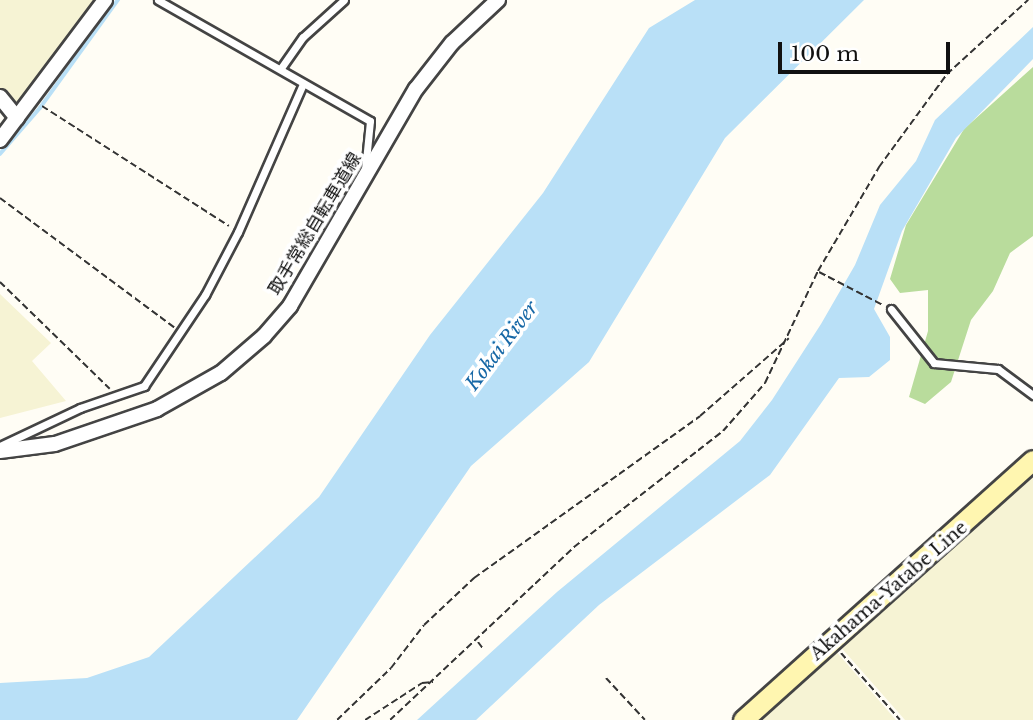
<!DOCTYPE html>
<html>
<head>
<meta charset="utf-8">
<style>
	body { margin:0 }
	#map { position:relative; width:1033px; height:720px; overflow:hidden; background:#fffdf5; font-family:"Libre Baskerville","Noto Sans JP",serif }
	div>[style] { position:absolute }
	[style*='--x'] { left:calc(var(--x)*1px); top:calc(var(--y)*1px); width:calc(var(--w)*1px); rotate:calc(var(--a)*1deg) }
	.farmland>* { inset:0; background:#f6f3d4 }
	.forest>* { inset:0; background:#b9dc9c }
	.water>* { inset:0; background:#b9e0f7 }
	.stream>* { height:3.5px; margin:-1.75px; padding:0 1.75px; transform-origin:1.75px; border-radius:1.75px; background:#b9e0f7 }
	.path>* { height:2px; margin-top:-1px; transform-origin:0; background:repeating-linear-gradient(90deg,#333 0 7px,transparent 0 10.5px) }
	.roads { filter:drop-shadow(2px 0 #444) drop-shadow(-2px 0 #444) drop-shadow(0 2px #444) drop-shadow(0 -2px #444) }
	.service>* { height:7px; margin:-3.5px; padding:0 3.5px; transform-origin:3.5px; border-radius:3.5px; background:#fff }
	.minor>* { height:14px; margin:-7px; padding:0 7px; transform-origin:7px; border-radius:7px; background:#fff }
	.secondary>* { height:19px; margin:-9.5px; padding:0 9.5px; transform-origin:9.5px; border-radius:9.5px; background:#fff6b0 }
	span { translate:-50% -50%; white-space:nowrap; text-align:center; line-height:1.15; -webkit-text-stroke:7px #fff; paint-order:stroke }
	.street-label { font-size:18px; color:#111 }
	.water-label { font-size:19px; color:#1768a6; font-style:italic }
	.scale { position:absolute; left:778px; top:42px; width:172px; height:32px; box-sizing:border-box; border:4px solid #111; border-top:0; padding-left:9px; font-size:21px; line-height:24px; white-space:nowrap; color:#111; -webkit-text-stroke:5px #fff; paint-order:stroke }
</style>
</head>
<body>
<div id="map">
	<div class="farmland">
		<div style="clip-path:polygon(0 0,101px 0,18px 111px,0 88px)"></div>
		<div style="clip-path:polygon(0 294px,51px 343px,32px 361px,66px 401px,0 418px)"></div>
		<div style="clip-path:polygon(1033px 473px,1033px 720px,905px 720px,838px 644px)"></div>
		<div style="clip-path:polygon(834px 649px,896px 720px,753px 720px)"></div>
	</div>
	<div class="forest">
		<div style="clip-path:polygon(1033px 67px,1033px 236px,1010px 253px,993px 291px,971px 320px,951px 382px,925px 404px,909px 397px,928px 331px,928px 290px,900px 293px,890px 279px,906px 225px,964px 129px)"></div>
	</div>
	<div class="water">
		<div style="clip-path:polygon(695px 0,864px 0,725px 138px,589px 362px,471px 466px,297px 720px,0 720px,0 683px,87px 678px,149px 657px,319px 497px,430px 335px,543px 193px,649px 28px)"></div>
		<div style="clip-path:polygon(1033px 27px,1033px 59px,956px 138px,902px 231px,874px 309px,890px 337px,890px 360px,869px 377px,839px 378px,770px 475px,599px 605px,476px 720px,417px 720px,557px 592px,740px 441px,772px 400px,821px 324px,855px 265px,880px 205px,916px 161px,935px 120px)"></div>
	</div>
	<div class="stream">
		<div style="--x:0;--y:154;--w:61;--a:-49"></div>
		<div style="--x:40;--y:108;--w:133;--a:-54.2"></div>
	</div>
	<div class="path">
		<div style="--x:42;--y:106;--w:222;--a:32.7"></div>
		<div style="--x:0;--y:198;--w:217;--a:36.6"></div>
		<div style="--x:819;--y:272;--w:72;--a:27.3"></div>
		<div style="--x:0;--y:282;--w:153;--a:44.2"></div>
		<div style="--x:478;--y:642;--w:10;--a:53"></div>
		<div style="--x:841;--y:653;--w:89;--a:48.6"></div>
		<div style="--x:606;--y:678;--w:57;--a:47.1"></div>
		<div style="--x:337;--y:720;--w:75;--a:-43.9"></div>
		<div style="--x:391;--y:668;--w:54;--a:-52.5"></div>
		<div style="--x:424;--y:625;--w:69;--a:-43.2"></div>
		<div style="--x:474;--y:578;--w:278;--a:-35.6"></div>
		<div style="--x:700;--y:416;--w:118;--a:-41.2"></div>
		<div style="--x:365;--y:720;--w:68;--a:-33"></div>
		<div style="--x:422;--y:683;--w:11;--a:-5"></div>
		<div style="--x:390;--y:720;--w:253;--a:-43.2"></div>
		<div style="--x:574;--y:547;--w:189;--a:-37.9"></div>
		<div style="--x:723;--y:431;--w:64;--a:-48.8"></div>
		<div style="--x:765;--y:383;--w:124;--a:-64.7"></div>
		<div style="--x:818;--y:271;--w:121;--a:-59.6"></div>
		<div style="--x:879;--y:167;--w:115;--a:-53.8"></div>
		<div style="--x:947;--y:74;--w:110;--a:-42.4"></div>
	</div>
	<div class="roads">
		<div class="service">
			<div style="--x:158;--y:0;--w:244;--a:29.7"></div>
			<div style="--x:370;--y:121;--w:49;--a:95.8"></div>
			<div style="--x:281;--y:68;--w:38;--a:-55"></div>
			<div style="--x:303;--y:37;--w:55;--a:-42.1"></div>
			<div style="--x:891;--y:309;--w:69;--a:51.5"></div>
			<div style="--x:934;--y:363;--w:64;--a:5.4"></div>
			<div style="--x:998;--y:369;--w:44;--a:36.6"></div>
			<div style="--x:0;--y:446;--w:89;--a:-25.4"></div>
			<div style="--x:80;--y:408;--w:68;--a:-19"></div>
			<div style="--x:144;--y:386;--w:110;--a:-56.2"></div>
			<div style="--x:205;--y:295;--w:71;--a:-62.4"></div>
			<div style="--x:238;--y:232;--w:162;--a:-66.3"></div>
		</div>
		<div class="minor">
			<div style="--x:0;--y:97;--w:27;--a:51"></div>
			<div style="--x:0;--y:140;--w:175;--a:-53.1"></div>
			<div style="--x:0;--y:451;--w:55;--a:-7.3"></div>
			<div style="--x:55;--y:444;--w:108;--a:-18.9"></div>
			<div style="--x:157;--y:409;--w:73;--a:-29.4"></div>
			<div style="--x:221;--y:373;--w:57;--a:-40.7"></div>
			<div style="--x:264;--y:336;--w:40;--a:-49"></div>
			<div style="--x:290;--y:306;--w:251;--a:-59.9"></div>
			<div style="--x:416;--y:89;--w:58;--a:-52"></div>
			<div style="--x:452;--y:43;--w:63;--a:-43.1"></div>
		</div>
		<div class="secondary">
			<div style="--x:743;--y:720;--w:389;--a:-41.9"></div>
		</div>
	</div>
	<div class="street-label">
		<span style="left:315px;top:224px;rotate:-59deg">取手常総自転車道線</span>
		<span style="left:889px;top:591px;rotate:-41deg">Akahama-Yatabe Line</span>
	</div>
	<div class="water-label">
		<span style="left:502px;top:346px;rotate:-53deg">Kokai River</span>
	</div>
	<div class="scale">100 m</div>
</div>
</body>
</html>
